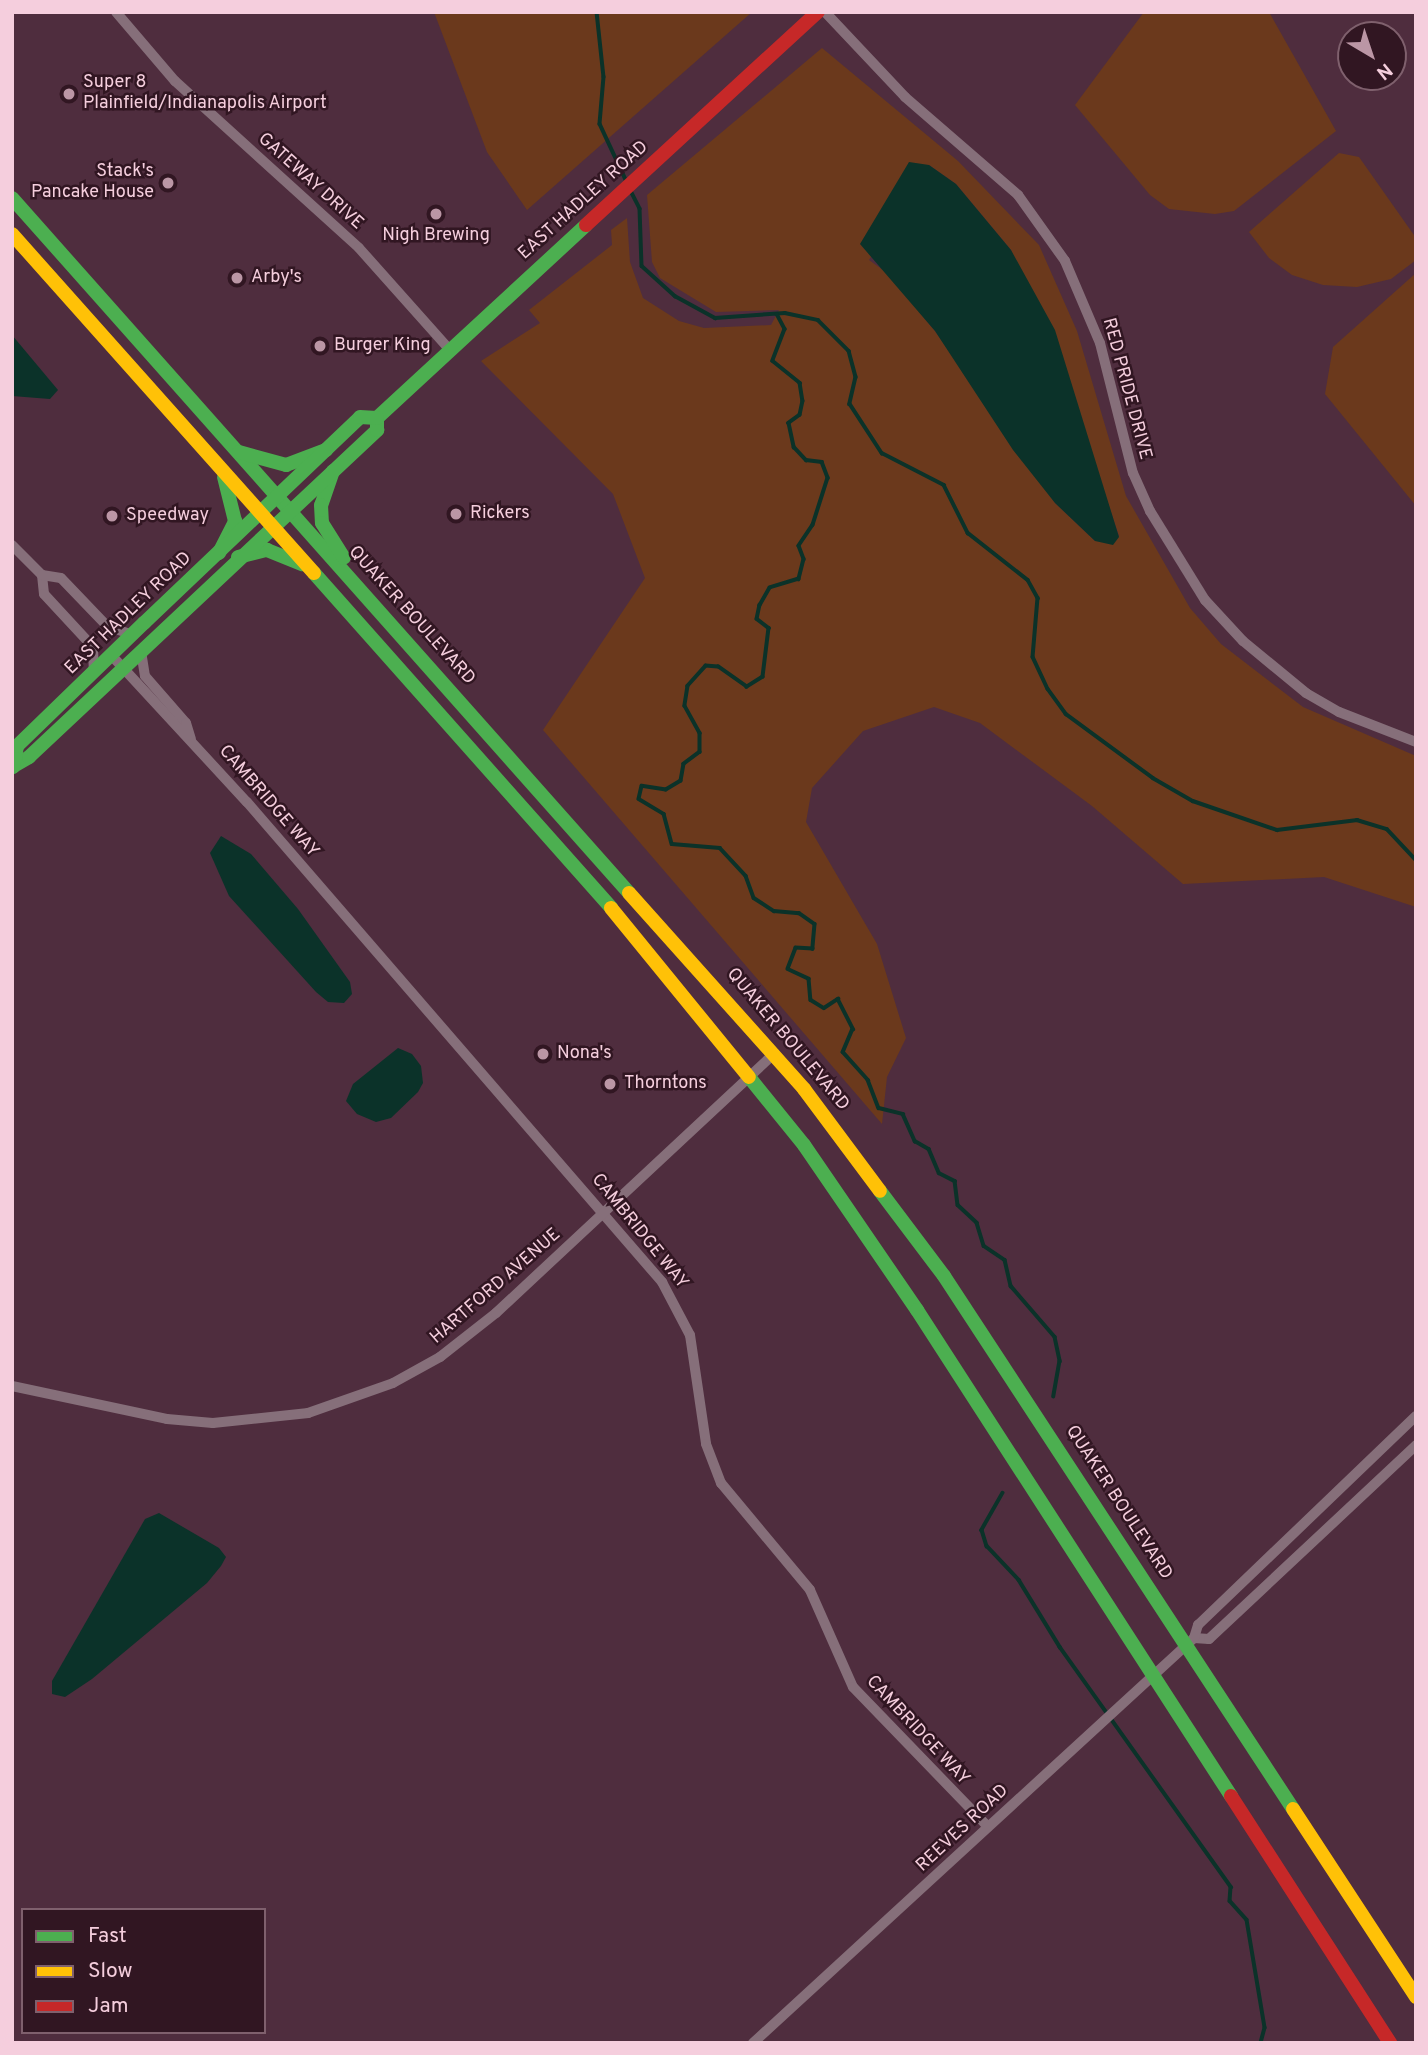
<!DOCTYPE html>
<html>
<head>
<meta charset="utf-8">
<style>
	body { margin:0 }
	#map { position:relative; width:1428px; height:2055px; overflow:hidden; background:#4f2d3e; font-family:Overpass,sans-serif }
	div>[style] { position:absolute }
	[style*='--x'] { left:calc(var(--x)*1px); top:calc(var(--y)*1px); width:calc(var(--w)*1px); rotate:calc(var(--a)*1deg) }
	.green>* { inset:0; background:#6b391c }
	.water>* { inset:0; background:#0b3229 }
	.stream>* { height:3.5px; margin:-1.75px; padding:0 1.75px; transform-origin:1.75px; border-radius:1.75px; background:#0b3229 }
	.street>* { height:10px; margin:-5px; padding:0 5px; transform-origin:5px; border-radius:5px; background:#866f7a }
	.fast>* { height:14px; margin:-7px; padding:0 7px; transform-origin:7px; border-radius:7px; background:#4caf50 }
	.slow>* { height:14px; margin:-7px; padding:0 7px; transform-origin:7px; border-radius:7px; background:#ffc107 }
	.jam>* { height:14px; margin:-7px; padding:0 7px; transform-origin:7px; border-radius:7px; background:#c62828 }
	.dots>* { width:19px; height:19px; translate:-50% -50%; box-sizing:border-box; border:4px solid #311622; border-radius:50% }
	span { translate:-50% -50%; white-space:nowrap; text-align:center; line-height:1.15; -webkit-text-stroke:5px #311622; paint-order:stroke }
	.poi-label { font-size:18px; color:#f5cedd }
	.left { translate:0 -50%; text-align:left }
	.right { translate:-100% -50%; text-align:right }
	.street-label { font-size:18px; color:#f5cedd }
	.frame { position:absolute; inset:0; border:14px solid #f5cedd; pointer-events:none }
	.legend { position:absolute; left:21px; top:1908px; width:245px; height:126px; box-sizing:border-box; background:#311622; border:2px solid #7f606d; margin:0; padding:9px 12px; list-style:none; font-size:21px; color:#f5cedd }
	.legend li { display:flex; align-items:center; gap:14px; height:35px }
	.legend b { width:35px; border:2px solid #7f606d }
	.north { position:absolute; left:1337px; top:21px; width:70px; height:70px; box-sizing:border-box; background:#311622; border:2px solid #7f606d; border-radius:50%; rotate:141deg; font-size:19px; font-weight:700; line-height:28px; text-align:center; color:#f5cedd }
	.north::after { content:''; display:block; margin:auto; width:24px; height:32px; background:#bb96a5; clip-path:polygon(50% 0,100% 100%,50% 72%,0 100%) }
</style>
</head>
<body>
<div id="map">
	<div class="green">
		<div style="clip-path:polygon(434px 12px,752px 12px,527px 210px,487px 152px)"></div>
		<div style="clip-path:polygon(1144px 12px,1269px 12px,1336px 131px,1234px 211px,1215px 214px,1169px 209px,1150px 195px,1075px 105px)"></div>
		<div style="clip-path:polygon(evenodd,822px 48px,958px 161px,1039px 245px,1077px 331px,1126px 496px,1190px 608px,1221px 644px,1303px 707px,1416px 756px,1416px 907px,1324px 877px,1183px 884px,1092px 806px,980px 723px,934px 707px,863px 731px,812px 788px,806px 822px,877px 944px,906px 1038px,887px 1077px,882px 1124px,543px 730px,645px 578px,613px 494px,481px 361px,540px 323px,529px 310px,612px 245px,611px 230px,627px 218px,630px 262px,643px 298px,679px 321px,704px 328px,771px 325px,779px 310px,716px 312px,660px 278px,652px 262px,647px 195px,822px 48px,929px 165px,956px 184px,1011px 250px,1085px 435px,1119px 536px,1095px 541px,1055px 503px,935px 331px,887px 273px,869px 260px,929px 165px)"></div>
		<div style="clip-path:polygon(1339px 153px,1359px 157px,1416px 238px,1416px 260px,1391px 279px,1357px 287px,1323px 285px,1292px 275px,1269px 258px,1249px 232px)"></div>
		<div style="clip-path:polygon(1416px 273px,1416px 506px,1325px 394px,1333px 347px)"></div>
	</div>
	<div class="water">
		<div style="clip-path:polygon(909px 162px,929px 165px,956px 184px,1011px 250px,1055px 330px,1119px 537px,1113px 545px,1095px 541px,1055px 503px,1013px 450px,935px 331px,860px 244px)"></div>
		<div style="clip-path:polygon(12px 335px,58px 390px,50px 399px,12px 396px)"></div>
		<div style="clip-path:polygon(221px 836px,251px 854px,298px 909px,350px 982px,352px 994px,344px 1003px,328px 1002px,316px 992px,229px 896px,210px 853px)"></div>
		<div style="clip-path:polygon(398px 1048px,412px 1054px,421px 1066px,423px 1083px,418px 1092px,391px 1118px,376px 1122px,357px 1114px,346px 1101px,353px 1084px)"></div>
		<div style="clip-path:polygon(159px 1513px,219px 1548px,226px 1557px,221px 1566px,207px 1583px,92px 1679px,65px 1697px,52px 1694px,52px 1681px,145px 1519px)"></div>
	</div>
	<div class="stream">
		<div style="--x:597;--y:12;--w:65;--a:83.9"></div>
		<div style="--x:604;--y:77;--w:47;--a:94.9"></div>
		<div style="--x:600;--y:124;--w:64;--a:65"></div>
		<div style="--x:630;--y:189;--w:22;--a:63"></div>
		<div style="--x:640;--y:209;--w:57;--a:88"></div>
		<div style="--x:642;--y:266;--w:45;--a:42.3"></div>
		<div style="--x:675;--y:296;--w:46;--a:28.8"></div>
		<div style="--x:715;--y:318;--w:70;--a:-4.1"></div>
		<div style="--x:785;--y:313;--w:34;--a:12"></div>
		<div style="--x:818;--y:320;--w:44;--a:45"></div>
		<div style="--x:849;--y:351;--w:27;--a:75"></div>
		<div style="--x:856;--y:377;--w:28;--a:103"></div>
		<div style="--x:850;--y:404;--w:59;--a:56.9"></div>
		<div style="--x:882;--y:453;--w:70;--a:27.3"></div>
		<div style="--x:944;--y:485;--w:54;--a:63.4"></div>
		<div style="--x:968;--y:533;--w:76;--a:38.1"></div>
		<div style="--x:1028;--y:580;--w:21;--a:61"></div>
		<div style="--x:1038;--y:598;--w:59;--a:94.8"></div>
		<div style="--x:1033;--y:657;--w:35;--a:65"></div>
		<div style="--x:1048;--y:689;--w:31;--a:54"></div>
		<div style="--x:1066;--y:714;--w:108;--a:36.3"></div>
		<div style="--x:1153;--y:778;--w:46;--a:29.9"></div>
		<div style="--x:1193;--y:801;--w:89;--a:19"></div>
		<div style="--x:1277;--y:830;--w:81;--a:-7.1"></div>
		<div style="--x:1357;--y:820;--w:31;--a:17"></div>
		<div style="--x:1387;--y:829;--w:42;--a:46.9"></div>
		<div style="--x:777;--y:314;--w:17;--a:62"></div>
		<div style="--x:785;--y:329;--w:34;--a:111"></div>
		<div style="--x:773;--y:361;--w:35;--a:39"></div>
		<div style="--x:800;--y:383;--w:18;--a:81"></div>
		<div style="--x:803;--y:401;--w:14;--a:102"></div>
		<div style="--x:800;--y:415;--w:14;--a:144"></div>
		<div style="--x:789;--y:423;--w:25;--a:78"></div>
		<div style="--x:794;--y:447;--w:18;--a:47"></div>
		<div style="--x:806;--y:460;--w:16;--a:7"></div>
		<div style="--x:822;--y:462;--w:17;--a:69"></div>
		<div style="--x:828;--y:478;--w:49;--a:107.7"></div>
		<div style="--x:813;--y:525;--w:25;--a:124"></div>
		<div style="--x:799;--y:546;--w:14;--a:69"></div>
		<div style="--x:804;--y:559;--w:21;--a:104"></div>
		<div style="--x:799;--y:579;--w:30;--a:163"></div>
		<div style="--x:770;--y:588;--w:20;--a:120"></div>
		<div style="--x:760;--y:605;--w:14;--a:102"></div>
		<div style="--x:757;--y:619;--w:15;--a:37"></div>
		<div style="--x:769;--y:628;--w:49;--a:97"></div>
		<div style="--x:763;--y:677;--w:19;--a:148"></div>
		<div style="--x:747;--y:687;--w:35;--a:-145"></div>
		<div style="--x:718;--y:667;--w:12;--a:-175"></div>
		<div style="--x:706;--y:666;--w:27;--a:132"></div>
		<div style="--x:688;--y:686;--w:20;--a:99"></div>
		<div style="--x:685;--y:706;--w:31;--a:61"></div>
		<div style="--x:700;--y:733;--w:19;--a:90"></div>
		<div style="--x:700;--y:752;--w:20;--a:143"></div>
		<div style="--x:684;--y:764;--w:17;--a:100"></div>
		<div style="--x:681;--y:781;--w:17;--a:149"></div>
		<div style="--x:666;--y:790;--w:24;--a:-171"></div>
		<div style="--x:642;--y:786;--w:13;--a:103"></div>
		<div style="--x:639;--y:799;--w:29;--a:31"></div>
		<div style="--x:664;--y:814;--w:31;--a:75"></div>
		<div style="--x:672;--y:844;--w:48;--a:4.8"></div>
		<div style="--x:720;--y:848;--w:38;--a:47"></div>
		<div style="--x:746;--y:876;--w:23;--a:70"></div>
		<div style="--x:754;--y:898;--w:24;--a:33"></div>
		<div style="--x:774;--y:911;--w:25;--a:5"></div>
		<div style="--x:799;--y:913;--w:19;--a:35"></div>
		<div style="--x:815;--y:924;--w:25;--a:95"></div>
		<div style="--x:813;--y:949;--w:17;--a:-177"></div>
		<div style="--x:796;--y:948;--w:22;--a:111"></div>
		<div style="--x:788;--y:969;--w:23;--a:25"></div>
		<div style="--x:809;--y:979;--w:21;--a:85"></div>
		<div style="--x:811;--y:1000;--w:15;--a:32"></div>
		<div style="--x:824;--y:1008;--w:17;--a:-33"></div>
		<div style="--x:838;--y:999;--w:34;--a:63"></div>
		<div style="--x:853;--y:1029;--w:25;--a:113"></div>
		<div style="--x:843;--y:1052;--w:38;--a:48"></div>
		<div style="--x:868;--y:1080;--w:30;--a:69"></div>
		<div style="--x:879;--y:1108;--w:25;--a:14"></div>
		<div style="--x:903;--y:1114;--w:30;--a:66"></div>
		<div style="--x:915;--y:1141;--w:16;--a:30"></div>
		<div style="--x:929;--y:1149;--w:26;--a:67"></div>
		<div style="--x:939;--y:1173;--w:18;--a:27"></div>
		<div style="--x:955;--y:1181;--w:24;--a:83"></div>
		<div style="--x:958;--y:1205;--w:26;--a:43"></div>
		<div style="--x:977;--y:1223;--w:24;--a:73"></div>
		<div style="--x:984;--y:1246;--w:25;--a:34"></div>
		<div style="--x:1005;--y:1260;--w:27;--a:77"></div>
		<div style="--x:1011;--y:1286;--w:67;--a:49.2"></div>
		<div style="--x:1055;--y:1337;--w:25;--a:78"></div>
		<div style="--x:1060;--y:1361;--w:36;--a:100"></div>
		<div style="--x:1003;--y:1493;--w:43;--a:119.6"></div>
		<div style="--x:982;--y:1530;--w:17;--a:73"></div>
		<div style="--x:987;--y:1546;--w:47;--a:46.7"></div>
		<div style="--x:1019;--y:1580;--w:79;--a:58.5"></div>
		<div style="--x:1060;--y:1647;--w:295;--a:54.5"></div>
		<div style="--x:1231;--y:1887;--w:14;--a:94"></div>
		<div style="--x:1230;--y:1901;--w:25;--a:48"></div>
		<div style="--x:1247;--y:1920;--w:109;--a:80.5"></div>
		<div style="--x:1265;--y:2028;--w:16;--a:105"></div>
	</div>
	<div class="street">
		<div style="--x:116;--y:12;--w:91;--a:49.5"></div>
		<div style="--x:175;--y:81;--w:248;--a:42.2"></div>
		<div style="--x:359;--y:248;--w:137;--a:48.3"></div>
		<div style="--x:825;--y:12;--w:117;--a:46.7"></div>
		<div style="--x:905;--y:97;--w:150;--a:40.9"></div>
		<div style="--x:1018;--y:195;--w:81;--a:54.5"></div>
		<div style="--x:1065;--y:261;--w:89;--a:66.9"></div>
		<div style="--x:1100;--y:343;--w:134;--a:75.8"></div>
		<div style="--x:1133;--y:473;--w:42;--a:65.9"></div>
		<div style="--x:1150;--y:511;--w:105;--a:58.3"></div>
		<div style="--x:1205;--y:600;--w:56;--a:47.2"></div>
		<div style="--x:1243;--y:641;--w:82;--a:39.5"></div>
		<div style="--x:1306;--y:693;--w:38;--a:30"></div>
		<div style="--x:1339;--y:712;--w:83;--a:21.3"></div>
		<div style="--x:12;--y:545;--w:42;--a:45"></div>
		<div style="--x:42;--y:575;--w:19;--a:84"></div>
		<div style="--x:44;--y:594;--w:72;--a:47.2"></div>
		<div style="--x:93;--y:647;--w:24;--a:88"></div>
		<div style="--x:42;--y:575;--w:19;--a:9"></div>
		<div style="--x:61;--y:578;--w:66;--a:46.2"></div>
		<div style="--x:107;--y:626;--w:28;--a:19"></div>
		<div style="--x:141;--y:651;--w:25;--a:81"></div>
		<div style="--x:145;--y:676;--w:62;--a:48.9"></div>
		<div style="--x:186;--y:723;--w:17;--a:73"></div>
		<div style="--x:113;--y:657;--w:197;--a:47.3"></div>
		<div style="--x:247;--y:802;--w:635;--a:49.15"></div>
		<div style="--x:662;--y:1282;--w:60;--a:62.2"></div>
		<div style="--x:690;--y:1335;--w:110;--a:81.6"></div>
		<div style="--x:706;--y:1444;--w:42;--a:69"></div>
		<div style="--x:721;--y:1483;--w:139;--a:50.2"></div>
		<div style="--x:810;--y:1590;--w:106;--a:66.1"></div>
		<div style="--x:853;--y:1687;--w:194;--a:46"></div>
		<div style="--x:12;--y:1386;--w:158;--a:12"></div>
		<div style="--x:167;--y:1419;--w:46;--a:5"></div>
		<div style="--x:213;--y:1423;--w:96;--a:-6"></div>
		<div style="--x:308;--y:1413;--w:90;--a:-19.4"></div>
		<div style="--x:393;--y:1383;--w:54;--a:-29"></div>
		<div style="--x:440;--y:1357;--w:71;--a:-38.2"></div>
		<div style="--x:496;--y:1313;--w:381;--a:-43"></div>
		<div style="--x:1194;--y:1638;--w:15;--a:4"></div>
		<div style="--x:1209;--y:1639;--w:284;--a:-43.1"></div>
		<div style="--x:753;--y:2043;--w:599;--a:-42.56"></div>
		<div style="--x:1194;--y:1638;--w:14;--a:-73"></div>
		<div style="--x:1198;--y:1625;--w:302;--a:-43.8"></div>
	</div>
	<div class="fast">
		<div style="--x:12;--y:198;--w:929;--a:48.4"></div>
		<div style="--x:239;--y:452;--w:49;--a:15.5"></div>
		<div style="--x:286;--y:465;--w:43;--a:-20.6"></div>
		<div style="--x:333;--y:471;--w:36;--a:109"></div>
		<div style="--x:321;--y:505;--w:18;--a:87"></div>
		<div style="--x:322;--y:523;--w:41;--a:57.8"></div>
		<div style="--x:219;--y:553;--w:36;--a:-63"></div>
		<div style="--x:235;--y:521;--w:45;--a:-104"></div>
		<div style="--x:238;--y:557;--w:30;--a:-14"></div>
		<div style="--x:267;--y:550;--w:38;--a:22"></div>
		<div style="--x:314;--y:573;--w:448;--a:48.4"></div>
		<div style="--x:12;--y:767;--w:20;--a:-30"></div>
		<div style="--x:29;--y:757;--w:478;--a:-43.2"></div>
		<div style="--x:377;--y:430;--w:12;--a:-90"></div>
		<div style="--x:377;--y:418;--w:284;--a:-42.7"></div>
		<div style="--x:13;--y:767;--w:21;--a:-79"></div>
		<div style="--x:17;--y:746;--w:177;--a:-44.1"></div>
		<div style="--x:144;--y:623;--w:298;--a:-43.6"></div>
		<div style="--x:360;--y:417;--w:17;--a:3"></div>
		<div style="--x:749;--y:1077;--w:87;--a:51"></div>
		<div style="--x:804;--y:1145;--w:200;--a:55.6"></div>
		<div style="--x:917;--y:1310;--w:579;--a:57.13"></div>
		<div style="--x:880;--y:1191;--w:106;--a:53"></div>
		<div style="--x:944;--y:1276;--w:637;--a:56.78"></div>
	</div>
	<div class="slow">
		<div style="--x:12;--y:234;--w:454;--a:48.3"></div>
		<div style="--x:629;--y:893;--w:263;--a:48.2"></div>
		<div style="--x:804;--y:1089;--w:127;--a:53.3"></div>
		<div style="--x:611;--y:908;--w:218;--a:50.8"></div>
		<div style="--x:1293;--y:1809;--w:225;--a:56.8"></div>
	</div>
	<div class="jam">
		<div style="--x:586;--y:225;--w:315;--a:-42.6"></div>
		<div style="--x:1231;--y:1796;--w:294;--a:57.2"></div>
	</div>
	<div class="dots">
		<div style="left:69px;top:94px;background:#bb96a5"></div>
		<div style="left:168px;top:183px;background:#bb96a5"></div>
		<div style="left:436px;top:214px;background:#bb96a5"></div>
		<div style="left:237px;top:278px;background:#bb96a5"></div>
		<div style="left:320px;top:346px;background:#bb96a5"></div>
		<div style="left:456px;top:514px;background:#bb96a5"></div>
		<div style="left:112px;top:516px;background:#bb96a5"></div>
		<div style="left:543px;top:1054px;background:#bb96a5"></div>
		<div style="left:610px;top:1084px;background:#bb96a5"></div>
	</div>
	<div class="poi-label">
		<span class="left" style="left:83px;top:94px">Super 8<br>Plainfield/Indianapolis Airport</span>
		<span class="right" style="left:154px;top:183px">Stack's<br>Pancake House</span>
		<span style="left:436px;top:236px">Nigh Brewing</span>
		<span class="left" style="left:251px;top:278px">Arby's</span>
		<span class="left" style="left:334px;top:346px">Burger King</span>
		<span class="left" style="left:470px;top:514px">Rickers</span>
		<span class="left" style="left:126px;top:516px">Speedway</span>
		<span class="left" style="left:557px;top:1054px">Nona's</span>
		<span class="left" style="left:624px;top:1084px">Thorntons</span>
	</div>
	<div class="street-label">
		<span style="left:310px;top:182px;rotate:42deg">GATEWAY DRIVE</span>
		<span style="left:584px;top:201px;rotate:-42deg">EAST HADLEY ROAD</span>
		<span style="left:1126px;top:389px;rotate:75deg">RED PRIDE DRIVE</span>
		<span style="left:129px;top:614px;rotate:-44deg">EAST HADLEY ROAD</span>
		<span style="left:411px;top:616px;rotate:48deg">QUAKER BOULEVARD</span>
		<span style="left:268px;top:802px;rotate:49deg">CAMBRIDGE WAY</span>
		<span style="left:787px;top:1040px;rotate:50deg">QUAKER BOULEVARD</span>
		<span style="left:639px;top:1232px;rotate:51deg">CAMBRIDGE WAY</span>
		<span style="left:496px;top:1287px;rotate:-41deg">HARTFORD AVENUE</span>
		<span style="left:1118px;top:1503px;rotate:57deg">QUAKER BOULEVARD</span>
		<span style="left:917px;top:1731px;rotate:47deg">CAMBRIDGE WAY</span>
		<span style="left:963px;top:1829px;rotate:-43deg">REEVES ROAD</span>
	</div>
	<div class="frame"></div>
	<ul class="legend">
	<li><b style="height:9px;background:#4caf50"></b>Fast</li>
	<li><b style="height:9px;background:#ffc107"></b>Slow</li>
	<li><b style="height:9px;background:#c62828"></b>Jam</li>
	</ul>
	<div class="north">N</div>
</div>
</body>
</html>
